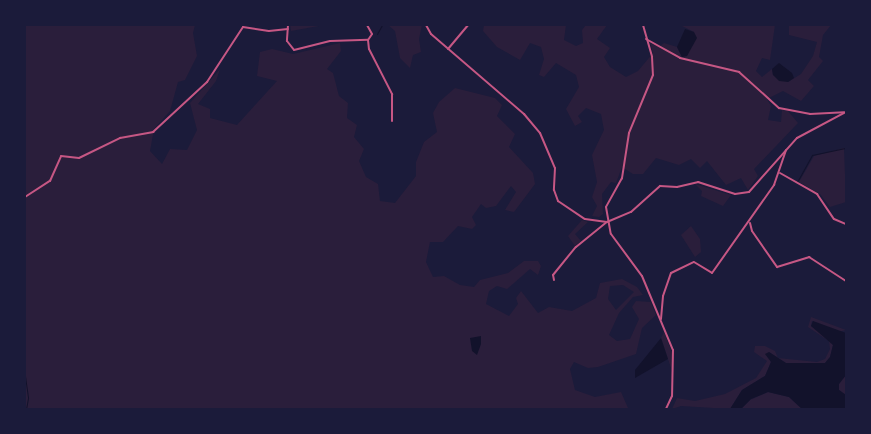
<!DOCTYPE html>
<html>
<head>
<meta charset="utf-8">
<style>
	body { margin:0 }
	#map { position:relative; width:871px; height:434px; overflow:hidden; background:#1b1b3a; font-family:Signika,sans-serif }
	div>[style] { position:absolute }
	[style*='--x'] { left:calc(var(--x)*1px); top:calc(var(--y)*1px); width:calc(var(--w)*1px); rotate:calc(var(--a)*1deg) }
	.green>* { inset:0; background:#2a1e3b }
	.water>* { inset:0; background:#12122b }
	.stream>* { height:1px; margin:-0.5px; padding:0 0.5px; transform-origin:0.5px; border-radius:0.5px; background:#12122b }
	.minor>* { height:2px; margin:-1px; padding:0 1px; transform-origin:1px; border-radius:1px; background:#c65784 }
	span { translate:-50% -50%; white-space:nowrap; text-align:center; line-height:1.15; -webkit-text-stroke:5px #1b1b3a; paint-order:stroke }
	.frame { position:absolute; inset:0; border:26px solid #1b1b3a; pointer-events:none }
</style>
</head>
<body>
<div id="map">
	<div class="green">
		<div style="clip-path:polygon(evenodd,25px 25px,195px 25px,193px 33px,197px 56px,185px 80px,178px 82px,170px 111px,154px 129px,150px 151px,162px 164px,170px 149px,187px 150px,197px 130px,190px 103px,220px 69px,216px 81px,198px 104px,210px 109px,210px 118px,237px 125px,277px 81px,257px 76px,260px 52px,272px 49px,293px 54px,340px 43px,341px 51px,327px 69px,333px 73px,339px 96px,348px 103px,347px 118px,357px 125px,354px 137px,364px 149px,359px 161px,366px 177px,378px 184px,380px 201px,395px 203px,416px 176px,416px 162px,424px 142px,437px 132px,433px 113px,439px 102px,455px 88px,495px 98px,502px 105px,497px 116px,515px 134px,509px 147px,533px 173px,535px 184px,514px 212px,505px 210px,516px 192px,511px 186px,496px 206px,486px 208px,481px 204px,472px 217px,476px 225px,472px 229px,458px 226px,443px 242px,430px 242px,426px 262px,433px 277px,444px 276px,460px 285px,474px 287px,480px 280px,508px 273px,524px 261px,538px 261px,541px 266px,538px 275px,530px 269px,507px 289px,497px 286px,489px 291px,486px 304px,509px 316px,518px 304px,516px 298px,521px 291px,538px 313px,549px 307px,572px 311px,596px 298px,600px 283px,622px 279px,637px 287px,643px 295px,633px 297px,619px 313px,609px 335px,617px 341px,630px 339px,639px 319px,632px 307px,636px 301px,651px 302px,656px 315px,642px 328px,636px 354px,598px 367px,588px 368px,574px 362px,570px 369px,575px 390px,595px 397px,621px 392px,628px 408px,25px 409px,25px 25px,623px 285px,634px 292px,616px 310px,608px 299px,610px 286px,623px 285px)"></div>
		<div style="clip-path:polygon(290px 25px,324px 25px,291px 31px)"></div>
		<div style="clip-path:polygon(388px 25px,422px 25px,419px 39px,421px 52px,413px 55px,410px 68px,400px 58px,395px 31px)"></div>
		<div style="clip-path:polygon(484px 25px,566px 25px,564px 40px,576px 46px,583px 43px,582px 30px,586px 25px,607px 25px,597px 39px,610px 48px,604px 57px,610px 67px,626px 77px,638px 71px,653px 53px,650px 43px,659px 47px,664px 43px,677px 47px,682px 57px,687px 56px,694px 32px,680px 25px,775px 25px,770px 60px,762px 58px,756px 71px,762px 77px,772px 69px,773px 75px,788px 82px,801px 74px,813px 56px,817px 42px,789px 35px,789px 25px,831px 25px,823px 35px,819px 57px,823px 61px,808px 80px,814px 86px,801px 101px,783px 91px,767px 99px,771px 106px,768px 120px,781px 122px,782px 110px,788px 111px,798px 123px,754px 169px,758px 176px,748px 190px,741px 178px,726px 185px,707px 161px,700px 168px,691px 159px,679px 165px,656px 158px,643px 174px,633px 174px,622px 167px,616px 183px,611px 182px,602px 194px,603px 214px,599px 217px,592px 216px,597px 206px,592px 197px,597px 182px,592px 155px,604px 130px,601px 114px,586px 108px,578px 116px,582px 122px,575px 126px,566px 109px,579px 87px,576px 75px,556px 63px,544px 77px,539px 75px,544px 59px,541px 47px,530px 43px,520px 60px,497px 47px,483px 31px)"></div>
		<div style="clip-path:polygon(844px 148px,846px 202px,830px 207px,820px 194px,799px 182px,814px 156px)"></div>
		<div style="clip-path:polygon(695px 184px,731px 195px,723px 206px,701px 196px,702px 191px)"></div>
		<div style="clip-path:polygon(582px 220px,588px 222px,575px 234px,581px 241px,575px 246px,568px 236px)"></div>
		<div style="clip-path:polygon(691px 226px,700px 239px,701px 252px,695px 257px,681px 235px)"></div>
		<div style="clip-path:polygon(811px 317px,846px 330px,838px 332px,812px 321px,811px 326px,830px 339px,833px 345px,830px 357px,825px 363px,786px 363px,778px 358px,769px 352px,771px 362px,765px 376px,742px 390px,730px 409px,681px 406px,672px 409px,677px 398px,695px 401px,725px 394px,756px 378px,767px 361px,754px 352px,755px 346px,765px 346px,775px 351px,778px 358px,817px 362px,825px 359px,830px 349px,829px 341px,808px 327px)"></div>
		<div style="clip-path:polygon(664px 332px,673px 355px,672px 371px,661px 338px)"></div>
		<div style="clip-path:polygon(846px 375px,846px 395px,839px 390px,839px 384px)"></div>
		<div style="clip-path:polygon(768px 392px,789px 397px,802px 409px,741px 409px,750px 400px)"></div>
	</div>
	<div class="water">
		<div style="clip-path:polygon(685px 29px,694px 32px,697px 38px,687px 56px,682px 57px,677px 47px)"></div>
		<div style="clip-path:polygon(779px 63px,792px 73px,794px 78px,788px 82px,779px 81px,773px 75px,772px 69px)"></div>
		<div style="clip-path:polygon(813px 321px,846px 333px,846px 375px,839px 384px,839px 390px,846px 395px,846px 409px,802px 409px,789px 397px,768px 392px,751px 399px,741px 409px,730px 409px,742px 390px,765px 376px,771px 362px,765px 354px,769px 352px,786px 363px,825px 363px,830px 357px,833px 345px,811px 326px)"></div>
		<div style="clip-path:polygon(481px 336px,481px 344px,477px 355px,472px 351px,470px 338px)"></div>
		<div style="clip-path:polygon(661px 338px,668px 359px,635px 378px,635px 370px)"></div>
	</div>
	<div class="stream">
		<div style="--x:377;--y:34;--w:10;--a:-61"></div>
		<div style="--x:797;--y:182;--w:31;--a:-61"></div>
		<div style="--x:812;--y:155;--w:35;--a:-12"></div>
		<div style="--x:25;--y:376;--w:22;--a:82"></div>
		<div style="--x:28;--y:398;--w:11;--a:100"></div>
	</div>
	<div class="minor">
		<div style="--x:288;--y:25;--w:16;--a:94"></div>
		<div style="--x:287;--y:41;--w:11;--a:52"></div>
		<div style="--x:294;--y:50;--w:37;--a:-14"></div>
		<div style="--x:330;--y:41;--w:38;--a:-2"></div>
		<div style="--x:368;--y:40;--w:7;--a:-56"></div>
		<div style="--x:372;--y:34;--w:10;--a:-119"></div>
		<div style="--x:426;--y:25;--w:10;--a:61"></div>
		<div style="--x:431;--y:34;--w:123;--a:40.7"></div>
		<div style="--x:524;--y:114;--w:25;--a:50"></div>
		<div style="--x:540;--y:133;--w:38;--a:67"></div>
		<div style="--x:555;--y:168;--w:22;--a:93"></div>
		<div style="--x:554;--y:190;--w:12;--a:70"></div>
		<div style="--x:558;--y:201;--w:32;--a:34"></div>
		<div style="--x:585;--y:219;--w:22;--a:8"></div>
		<div style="--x:607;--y:222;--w:26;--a:-23"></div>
		<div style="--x:631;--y:212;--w:39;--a:-42"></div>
		<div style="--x:660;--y:186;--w:17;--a:3"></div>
		<div style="--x:677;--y:187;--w:22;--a:-13"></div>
		<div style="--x:698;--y:182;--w:39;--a:18"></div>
		<div style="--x:735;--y:194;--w:14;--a:-8"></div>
		<div style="--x:749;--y:192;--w:72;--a:-48.4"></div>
		<div style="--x:797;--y:138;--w:55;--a:-28"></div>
		<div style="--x:643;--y:25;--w:33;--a:74"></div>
		<div style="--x:652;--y:57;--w:18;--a:87"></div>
		<div style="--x:653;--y:75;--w:63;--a:112.5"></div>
		<div style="--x:629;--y:133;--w:46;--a:98.8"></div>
		<div style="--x:622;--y:178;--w:33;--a:119"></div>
		<div style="--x:606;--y:207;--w:27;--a:80"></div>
		<div style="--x:611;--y:234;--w:52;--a:53.6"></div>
		<div style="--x:642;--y:276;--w:80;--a:67.3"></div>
		<div style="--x:673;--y:350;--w:46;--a:91.2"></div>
		<div style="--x:672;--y:396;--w:14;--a:115"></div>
		<div style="--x:646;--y:39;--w:39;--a:29"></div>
		<div style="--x:680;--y:58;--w:61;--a:13.3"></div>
		<div style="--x:739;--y:72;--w:54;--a:42"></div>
		<div style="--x:779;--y:108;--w:32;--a:11"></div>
		<div style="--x:810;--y:114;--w:34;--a:-3"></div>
		<div style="--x:368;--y:40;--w:9;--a:84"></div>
		<div style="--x:369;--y:49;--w:51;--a:62.9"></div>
		<div style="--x:392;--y:94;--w:27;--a:90"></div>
		<div style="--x:448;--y:49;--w:31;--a:-50"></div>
		<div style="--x:780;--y:173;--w:43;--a:29.6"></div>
		<div style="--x:817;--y:194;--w:30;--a:56"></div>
		<div style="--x:834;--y:219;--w:13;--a:23"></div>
		<div style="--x:25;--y:197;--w:30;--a:-33"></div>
		<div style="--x:50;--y:181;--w:27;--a:-66"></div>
		<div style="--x:61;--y:156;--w:18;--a:6"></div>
		<div style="--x:79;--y:158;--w:46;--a:-26"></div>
		<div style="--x:120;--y:138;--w:34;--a:-10"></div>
		<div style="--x:153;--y:132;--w:74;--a:-42.8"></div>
		<div style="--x:207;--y:82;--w:66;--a:-56.8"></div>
		<div style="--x:243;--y:27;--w:26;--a:9"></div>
		<div style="--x:269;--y:31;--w:19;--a:-6"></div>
		<div style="--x:750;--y:223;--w:8;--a:76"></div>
		<div style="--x:752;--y:231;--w:44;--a:55.2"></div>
		<div style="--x:777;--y:267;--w:34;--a:-17"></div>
		<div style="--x:809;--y:257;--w:44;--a:33"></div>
		<div style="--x:554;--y:280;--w:5;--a:-101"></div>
		<div style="--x:553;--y:275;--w:36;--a:-51"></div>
		<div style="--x:576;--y:247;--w:40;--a:-39"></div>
		<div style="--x:661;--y:319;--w:23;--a:-85"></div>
		<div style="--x:663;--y:296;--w:24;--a:-71"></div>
		<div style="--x:671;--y:273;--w:25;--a:-26"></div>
		<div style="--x:694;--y:262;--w:21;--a:31"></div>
		<div style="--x:712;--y:273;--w:108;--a:-54.8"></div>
		<div style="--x:774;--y:185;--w:37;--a:-71"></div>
	</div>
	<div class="frame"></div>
</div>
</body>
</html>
